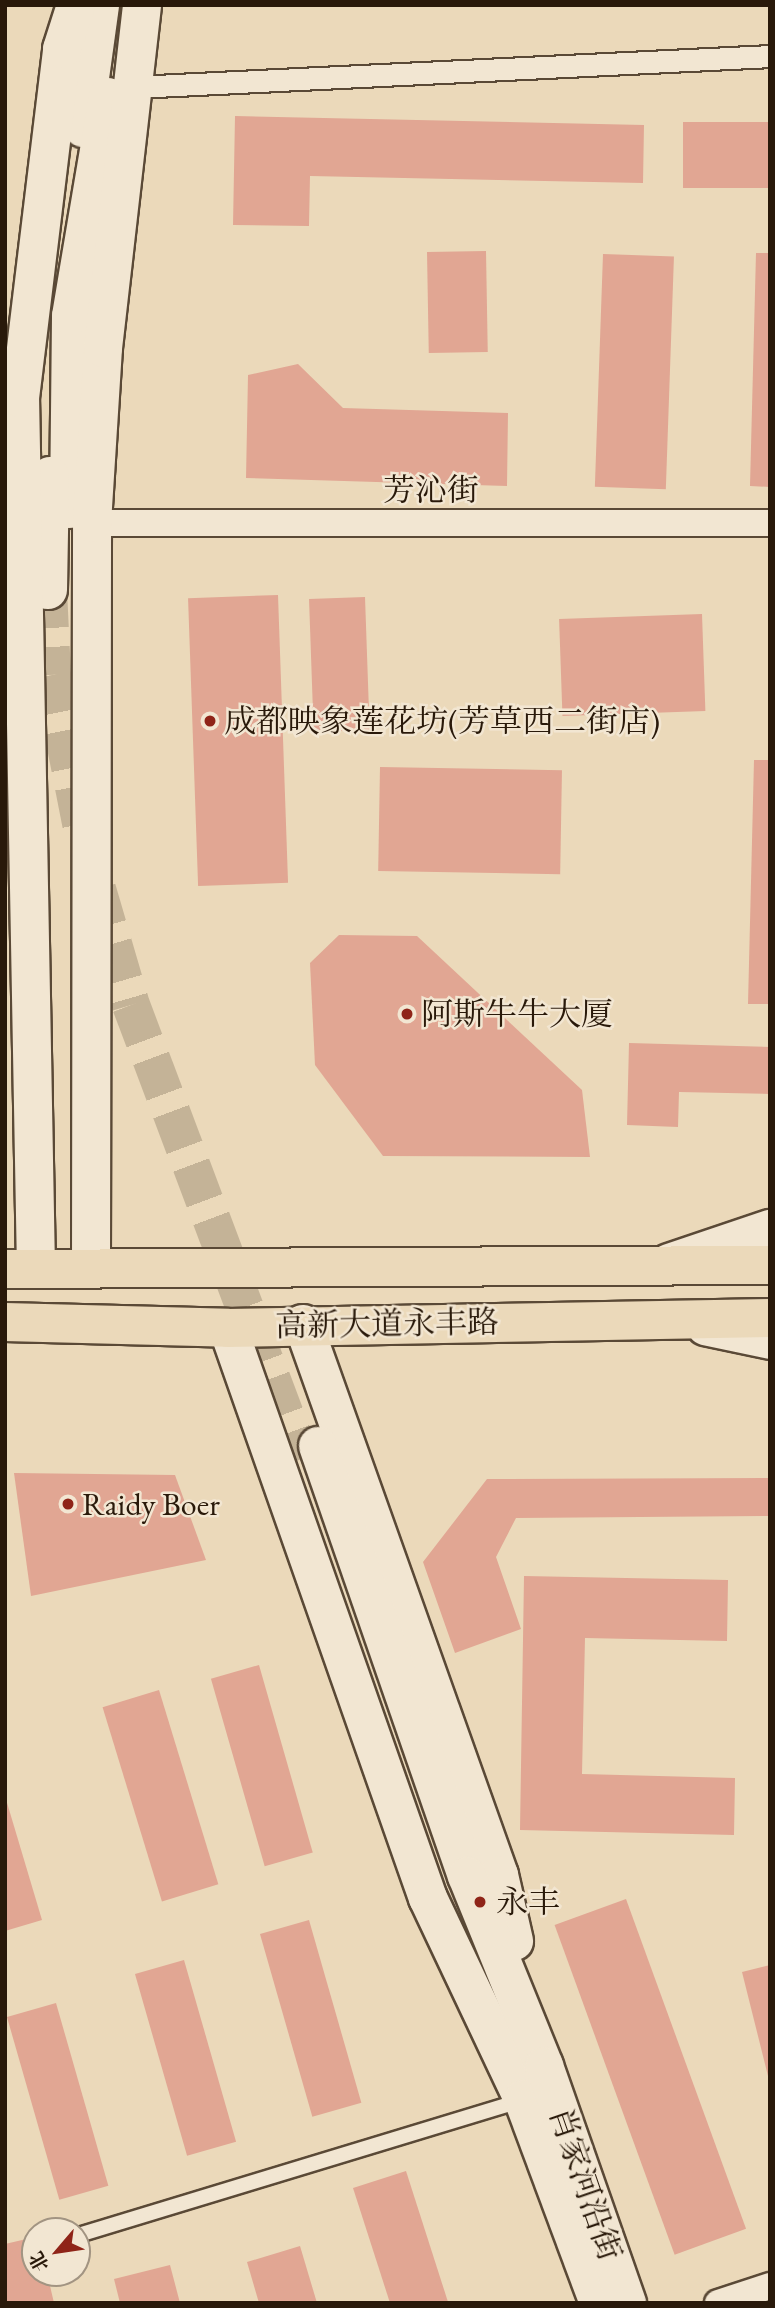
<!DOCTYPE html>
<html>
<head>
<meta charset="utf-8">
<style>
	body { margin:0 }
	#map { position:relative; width:775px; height:2308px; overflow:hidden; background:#ebd9ba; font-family:"EB Garamond","Noto Serif SC",serif }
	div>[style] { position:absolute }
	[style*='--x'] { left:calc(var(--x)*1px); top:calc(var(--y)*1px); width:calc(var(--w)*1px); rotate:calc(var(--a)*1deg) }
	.building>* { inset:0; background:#e1a693; transform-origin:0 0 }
	.secondary-tunnel>* { height:38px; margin-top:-19px; transform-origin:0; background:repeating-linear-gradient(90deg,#c4b397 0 38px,transparent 0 57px) }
	.roads { filter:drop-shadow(2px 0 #5a4936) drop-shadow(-2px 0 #5a4936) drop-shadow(0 2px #5a4936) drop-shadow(0 -2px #5a4936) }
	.service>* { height:14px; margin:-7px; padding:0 7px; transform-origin:7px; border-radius:7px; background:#f2e6d2 }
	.pedestrian>* { height:21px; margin:-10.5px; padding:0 10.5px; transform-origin:10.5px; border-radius:10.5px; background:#f2e6d2 }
	.minor>* { height:26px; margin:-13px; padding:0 13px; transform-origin:13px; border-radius:13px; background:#f2e6d2 }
	.tertiary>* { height:33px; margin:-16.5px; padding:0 16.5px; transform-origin:16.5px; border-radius:16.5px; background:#f2e6d2 }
	.secondary>* { height:38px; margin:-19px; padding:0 19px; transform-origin:19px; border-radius:19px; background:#f2e6d2 }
	.primary>* { height:38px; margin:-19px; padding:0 19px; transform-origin:19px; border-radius:19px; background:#ebd9ba }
	.dots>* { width:19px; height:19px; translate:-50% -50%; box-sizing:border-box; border:4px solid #f2e6d2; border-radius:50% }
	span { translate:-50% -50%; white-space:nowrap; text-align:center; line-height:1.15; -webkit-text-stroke:5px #f2e6d2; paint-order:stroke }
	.street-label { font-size:32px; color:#29190a }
	.poi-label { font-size:32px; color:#29190a }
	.left { translate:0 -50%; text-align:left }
	.frame { position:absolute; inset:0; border:7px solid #29190a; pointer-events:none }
	.north { position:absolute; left:21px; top:2217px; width:70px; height:70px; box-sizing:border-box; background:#f2e6d2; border:2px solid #a29482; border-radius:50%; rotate:241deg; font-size:19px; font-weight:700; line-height:28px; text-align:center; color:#29190a }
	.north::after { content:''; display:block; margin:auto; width:24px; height:32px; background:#8f2418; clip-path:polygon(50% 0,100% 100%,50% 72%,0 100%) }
</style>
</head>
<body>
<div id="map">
	<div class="building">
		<div style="clip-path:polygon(235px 116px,644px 125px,643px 183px,310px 176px,309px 226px,233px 225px)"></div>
		<div style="left:683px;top:122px;width:87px;height:66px"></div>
		<div style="left:486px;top:251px;width:101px;height:59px;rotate:89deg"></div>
		<div style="clip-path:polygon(756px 253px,770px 253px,770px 487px,750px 486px)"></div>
		<div style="left:603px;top:254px;width:71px;height:233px;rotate:2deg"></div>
		<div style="clip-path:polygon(298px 364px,343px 408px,508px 413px,507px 486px,246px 478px,248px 375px)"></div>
		<div style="left:278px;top:595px;width:288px;height:90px;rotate:88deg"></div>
		<div style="left:365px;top:597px;width:133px;height:56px;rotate:88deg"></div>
		<div style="left:702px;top:614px;width:97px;height:143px;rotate:88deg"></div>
		<div style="clip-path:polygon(754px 760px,770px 760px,770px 1004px,748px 1004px)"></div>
		<div style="left:380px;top:767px;width:182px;height:104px;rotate:1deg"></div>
		<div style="clip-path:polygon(339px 935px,417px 936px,582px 1090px,590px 1157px,383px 1156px,315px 1065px,310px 963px)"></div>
		<div style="clip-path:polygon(629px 1043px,770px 1047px,770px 1094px,679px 1092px,678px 1127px,627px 1125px)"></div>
		<div style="clip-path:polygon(14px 1473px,175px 1475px,206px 1560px,31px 1596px)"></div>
		<div style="clip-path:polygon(770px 1478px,770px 1516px,516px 1518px,496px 1557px,521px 1629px,455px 1653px,423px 1562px,487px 1479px)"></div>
		<div style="clip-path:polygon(524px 1576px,728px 1580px,727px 1641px,585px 1638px,582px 1774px,735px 1778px,734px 1835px,520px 1830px)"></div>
		<div style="left:259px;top:1665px;width:195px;height:50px;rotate:74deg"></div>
		<div style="left:159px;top:1690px;width:203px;height:59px;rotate:73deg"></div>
		<div style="clip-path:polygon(5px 1796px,42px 1920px,5px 1931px)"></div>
		<div style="left:626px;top:1899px;width:351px;height:76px;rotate:70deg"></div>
		<div style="left:309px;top:1920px;width:190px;height:51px;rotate:74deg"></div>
		<div style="left:184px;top:1960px;width:189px;height:51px;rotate:74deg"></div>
		<div style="clip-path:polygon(770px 1965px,770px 2080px,769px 2080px,742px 1972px)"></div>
		<div style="left:56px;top:2003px;width:190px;height:51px;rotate:74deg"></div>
		<div style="clip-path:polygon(406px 2171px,448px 2302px,446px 2303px,390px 2303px,353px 2188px)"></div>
		<div style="clip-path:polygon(35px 2237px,35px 2273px,47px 2273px,54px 2303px,5px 2303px,5px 2244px)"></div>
		<div style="clip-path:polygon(300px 2246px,317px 2303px,259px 2303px,247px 2262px)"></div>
		<div style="clip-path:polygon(170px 2265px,180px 2303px,120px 2303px,114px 2279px)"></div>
	</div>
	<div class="secondary-tunnel">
		<div style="--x:48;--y:590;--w:85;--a:87.3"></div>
		<div style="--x:52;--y:675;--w:161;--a:78.9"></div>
		<div style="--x:97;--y:889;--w:121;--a:73.7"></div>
		<div style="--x:131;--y:1005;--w:485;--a:69.4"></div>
	</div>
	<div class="roads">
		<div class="service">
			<div style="--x:82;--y:2234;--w:460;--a:-16.9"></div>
		</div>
		<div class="pedestrian">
			<div style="--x:135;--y:87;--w:636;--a:-2.79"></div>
		</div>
		<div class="minor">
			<div style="--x:92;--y:523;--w:678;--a:0"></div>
			<div style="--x:718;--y:2303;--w:55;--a:-18.1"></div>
		</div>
		<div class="tertiary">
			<div style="--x:704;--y:1328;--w:67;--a:12"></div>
		</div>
		<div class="secondary">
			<div style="--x:83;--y:128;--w:124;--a:-82.1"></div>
			<div style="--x:69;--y:509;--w:193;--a:-89.4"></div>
			<div style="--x:71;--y:316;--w:222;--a:-80.4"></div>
			<div style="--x:48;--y:590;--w:114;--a:-89"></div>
			<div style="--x:669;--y:1263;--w:107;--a:-18.6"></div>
			<div style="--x:36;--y:1269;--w:871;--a:-91.05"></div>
			<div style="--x:20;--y:398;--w:352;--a:-83.1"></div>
			<div style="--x:62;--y:49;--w:46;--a:-72.3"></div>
			<div style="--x:91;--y:1269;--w:746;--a:-89.92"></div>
			<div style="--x:92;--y:523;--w:175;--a:-86.4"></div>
			<div style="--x:103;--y:348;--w:345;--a:-83.5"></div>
			<div style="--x:303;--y:1324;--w:585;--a:70.42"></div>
			<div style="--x:499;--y:1875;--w:68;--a:77.2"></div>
			<div style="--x:228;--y:1328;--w:604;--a:70.67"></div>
			<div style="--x:428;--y:1898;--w:222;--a:64.7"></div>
			<div style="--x:523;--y:2099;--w:218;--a:69.6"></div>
			<div style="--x:318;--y:1446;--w:455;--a:70.9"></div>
			<div style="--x:467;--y:1876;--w:205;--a:67.9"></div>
			<div style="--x:544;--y:2066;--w:251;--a:70.7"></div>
		</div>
		<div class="primary">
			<div style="--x:5;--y:1269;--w:765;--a:-0.3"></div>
			<div style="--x:5;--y:1322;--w:223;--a:1.5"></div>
			<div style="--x:228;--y:1328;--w:542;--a:-1.06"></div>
		</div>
	</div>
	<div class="dots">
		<div style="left:210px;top:721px;background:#8f2418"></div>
		<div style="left:407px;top:1014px;background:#8f2418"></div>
		<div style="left:68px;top:1504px;background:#8f2418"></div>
		<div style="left:480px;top:1902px;background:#8f2418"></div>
	</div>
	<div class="street-label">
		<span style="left:431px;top:490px">芳沁街</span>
		<span style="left:387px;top:1324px;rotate:-1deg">高新大道永丰路</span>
		<span style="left:585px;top:2184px;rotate:71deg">肖家河沿街</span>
	</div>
	<div class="poi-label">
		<span class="left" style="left:224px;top:721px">成都映象莲花坊(芳草西二街店)</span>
		<span class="left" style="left:421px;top:1014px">阿斯牛牛大厦</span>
		<span class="left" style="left:82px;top:1504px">Raidy Boer</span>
		<span class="left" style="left:496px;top:1902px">永丰</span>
	</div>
	<div class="frame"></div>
	<div class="north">北</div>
</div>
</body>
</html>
